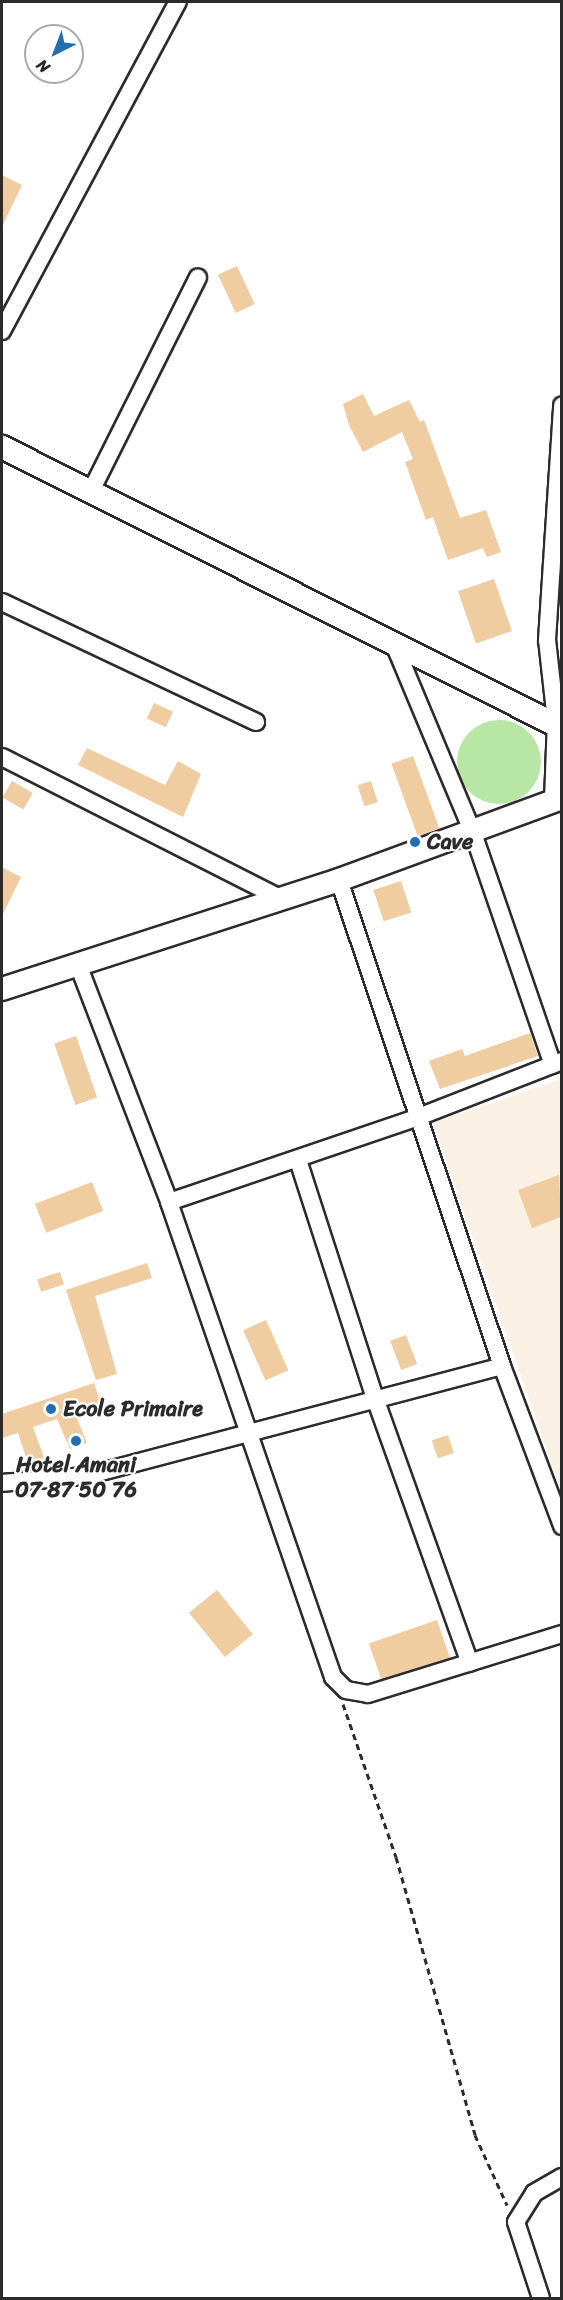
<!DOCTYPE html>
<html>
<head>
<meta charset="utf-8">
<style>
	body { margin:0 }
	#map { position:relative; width:563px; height:2300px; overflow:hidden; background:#fff; font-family:Sriracha,sans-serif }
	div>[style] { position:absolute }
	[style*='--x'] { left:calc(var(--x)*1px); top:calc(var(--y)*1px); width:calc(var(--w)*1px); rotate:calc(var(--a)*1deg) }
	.built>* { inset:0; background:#faf0e3 }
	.green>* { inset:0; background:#b7e6a5 }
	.round { border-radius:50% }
	.building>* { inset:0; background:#f0cca1; transform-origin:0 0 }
	.path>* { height:3px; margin-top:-1.5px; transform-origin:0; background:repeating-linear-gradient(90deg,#2b2b2b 0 6px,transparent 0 10.5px) }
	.roads { filter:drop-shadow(2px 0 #2b2b2b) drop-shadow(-2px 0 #2b2b2b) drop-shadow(0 2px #2b2b2b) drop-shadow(0 -2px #2b2b2b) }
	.street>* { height:16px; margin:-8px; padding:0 8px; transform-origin:8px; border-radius:8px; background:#fff }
	.secondary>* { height:22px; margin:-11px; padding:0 11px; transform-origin:11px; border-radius:11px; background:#fff }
	.dots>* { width:16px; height:16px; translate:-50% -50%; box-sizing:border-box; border:3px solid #fff; border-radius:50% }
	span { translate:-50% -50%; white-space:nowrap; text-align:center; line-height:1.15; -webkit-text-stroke:4.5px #fff; paint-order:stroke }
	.poi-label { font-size:22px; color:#2b2b2b; font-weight:700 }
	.left { translate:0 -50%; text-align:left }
	.frame { position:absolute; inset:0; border:3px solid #2b2b2b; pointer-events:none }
	.north { position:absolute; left:24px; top:24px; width:60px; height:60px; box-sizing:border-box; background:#fff; border:2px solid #aaa; border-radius:50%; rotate:222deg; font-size:16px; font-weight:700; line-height:24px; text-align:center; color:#2b2b2b }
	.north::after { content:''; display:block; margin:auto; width:21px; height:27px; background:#1f6fb2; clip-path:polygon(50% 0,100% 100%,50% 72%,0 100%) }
</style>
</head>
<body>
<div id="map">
	<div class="built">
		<div style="clip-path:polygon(561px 1079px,561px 1491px,433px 1123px)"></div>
	</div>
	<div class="green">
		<div class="round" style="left:457px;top:720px;width:84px;height:84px"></div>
	</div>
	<div class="building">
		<div style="clip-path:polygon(2px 175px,22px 185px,2px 227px)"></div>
		<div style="left:237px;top:266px;width:42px;height:21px;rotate:65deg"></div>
		<div style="clip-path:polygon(363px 394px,374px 416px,409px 400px,420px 422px,424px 420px,460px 518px,486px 510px,501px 552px,487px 557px,483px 548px,448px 560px,433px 517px,426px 520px,405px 462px,413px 459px,402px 432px,363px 452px,349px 425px,343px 404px)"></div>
		<div style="left:494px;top:579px;width:55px;height:38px;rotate:71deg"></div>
		<div style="left:154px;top:703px;width:21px;height:17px;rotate:25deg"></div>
		<div style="clip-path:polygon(87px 748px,165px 785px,178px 761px,201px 774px,183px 817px,78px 765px)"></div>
		<div style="left:413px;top:756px;width:77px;height:23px;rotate:70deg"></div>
		<div style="left:12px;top:781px;width:24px;height:19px;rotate:30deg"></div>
		<div style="left:371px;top:781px;width:22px;height:14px;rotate:72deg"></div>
		<div style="clip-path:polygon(2px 867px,21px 877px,2px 916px)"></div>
		<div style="left:401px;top:881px;width:33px;height:29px;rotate:72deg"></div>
		<div style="clip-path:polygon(530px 1033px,538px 1056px,440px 1089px,429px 1061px,462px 1049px,465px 1056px)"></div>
		<div style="left:76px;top:1036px;width:65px;height:23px;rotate:71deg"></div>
		<div style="clip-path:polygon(559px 1175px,561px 1217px,532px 1228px,518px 1190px)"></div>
		<div style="left:92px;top:1182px;width:31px;height:61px;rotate:69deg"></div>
		<div style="clip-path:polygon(147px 1263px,152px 1278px,95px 1296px,117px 1374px,96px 1380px,66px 1290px)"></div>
		<div style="left:60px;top:1272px;width:13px;height:24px;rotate:72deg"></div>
		<div style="left:266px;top:1320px;width:55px;height:25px;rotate:66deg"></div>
		<div style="left:406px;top:1335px;width:31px;height:17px;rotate:69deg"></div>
		<div style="clip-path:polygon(94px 1383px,101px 1404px,75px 1413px,87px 1443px,70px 1449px,57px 1419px,33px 1427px,44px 1458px,28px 1463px,18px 1433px,2px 1438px,2px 1414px)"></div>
		<div style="left:448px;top:1435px;width:19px;height:17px;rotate:72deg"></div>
		<div style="left:217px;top:1590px;width:57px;height:36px;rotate:51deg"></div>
		<div style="left:437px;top:1620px;width:40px;height:72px;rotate:71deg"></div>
	</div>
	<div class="path">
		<div style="--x:343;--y:1704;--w:162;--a:70.9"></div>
		<div style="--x:396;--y:1857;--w:289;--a:74.1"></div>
		<div style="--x:475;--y:2135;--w:77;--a:65.4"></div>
	</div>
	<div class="roads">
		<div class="street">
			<div style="--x:2;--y:331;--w:373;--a:-61.9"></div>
			<div style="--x:90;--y:493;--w:241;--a:-63.4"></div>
			<div style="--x:2;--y:602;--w:281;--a:25.3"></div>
			<div style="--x:394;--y:644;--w:205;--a:67.3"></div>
			<div style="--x:473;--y:833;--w:245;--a:71"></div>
			<div style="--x:2;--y:757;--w:312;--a:26.9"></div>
			<div style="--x:553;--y:801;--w:80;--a:-87.9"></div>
			<div style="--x:556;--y:721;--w:81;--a:-96.3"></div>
			<div style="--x:547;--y:640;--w:235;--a:-86.3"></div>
			<div style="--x:339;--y:880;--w:513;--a:71.46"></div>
			<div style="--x:502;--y:1366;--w:171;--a:69.4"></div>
			<div style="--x:79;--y:967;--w:252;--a:69"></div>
			<div style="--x:169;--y:1202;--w:503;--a:70.95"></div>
			<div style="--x:333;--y:1677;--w:18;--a:45"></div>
			<div style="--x:346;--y:1690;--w:22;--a:10"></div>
			<div style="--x:368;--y:1694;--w:203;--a:-17.2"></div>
			<div style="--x:298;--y:1160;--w:253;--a:72.1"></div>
			<div style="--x:376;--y:1401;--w:278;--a:70.3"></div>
			<div style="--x:169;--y:1202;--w:266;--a:-18.8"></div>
			<div style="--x:421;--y:1116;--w:151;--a:-21.3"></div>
			<div style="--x:2;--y:1483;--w:84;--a:-4.8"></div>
			<div style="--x:86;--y:1476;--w:430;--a:-14.8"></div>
			<div style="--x:541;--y:2298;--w:80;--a:-108.2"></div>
			<div style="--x:516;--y:2222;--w:34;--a:-58"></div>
			<div style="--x:534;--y:2193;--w:32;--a:-30"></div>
		</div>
		<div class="secondary">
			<div style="--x:2;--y:447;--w:627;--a:26.65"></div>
			<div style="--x:2;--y:989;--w:354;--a:-17.9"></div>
			<div style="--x:339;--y:880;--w:238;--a:-20.2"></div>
		</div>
	</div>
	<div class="dots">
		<div style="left:415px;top:842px;background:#1f6fb2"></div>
		<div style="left:51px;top:1409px;background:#1f6fb2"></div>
		<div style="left:76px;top:1441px;background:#1f6fb2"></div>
	</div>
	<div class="poi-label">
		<span class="left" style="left:427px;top:842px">Cave</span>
		<span class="left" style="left:63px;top:1409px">Ecole Primaire</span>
		<span style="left:76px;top:1477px">Hotel Amani<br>07 87 50 76</span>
	</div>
	<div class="frame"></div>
	<div class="north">N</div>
</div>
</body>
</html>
